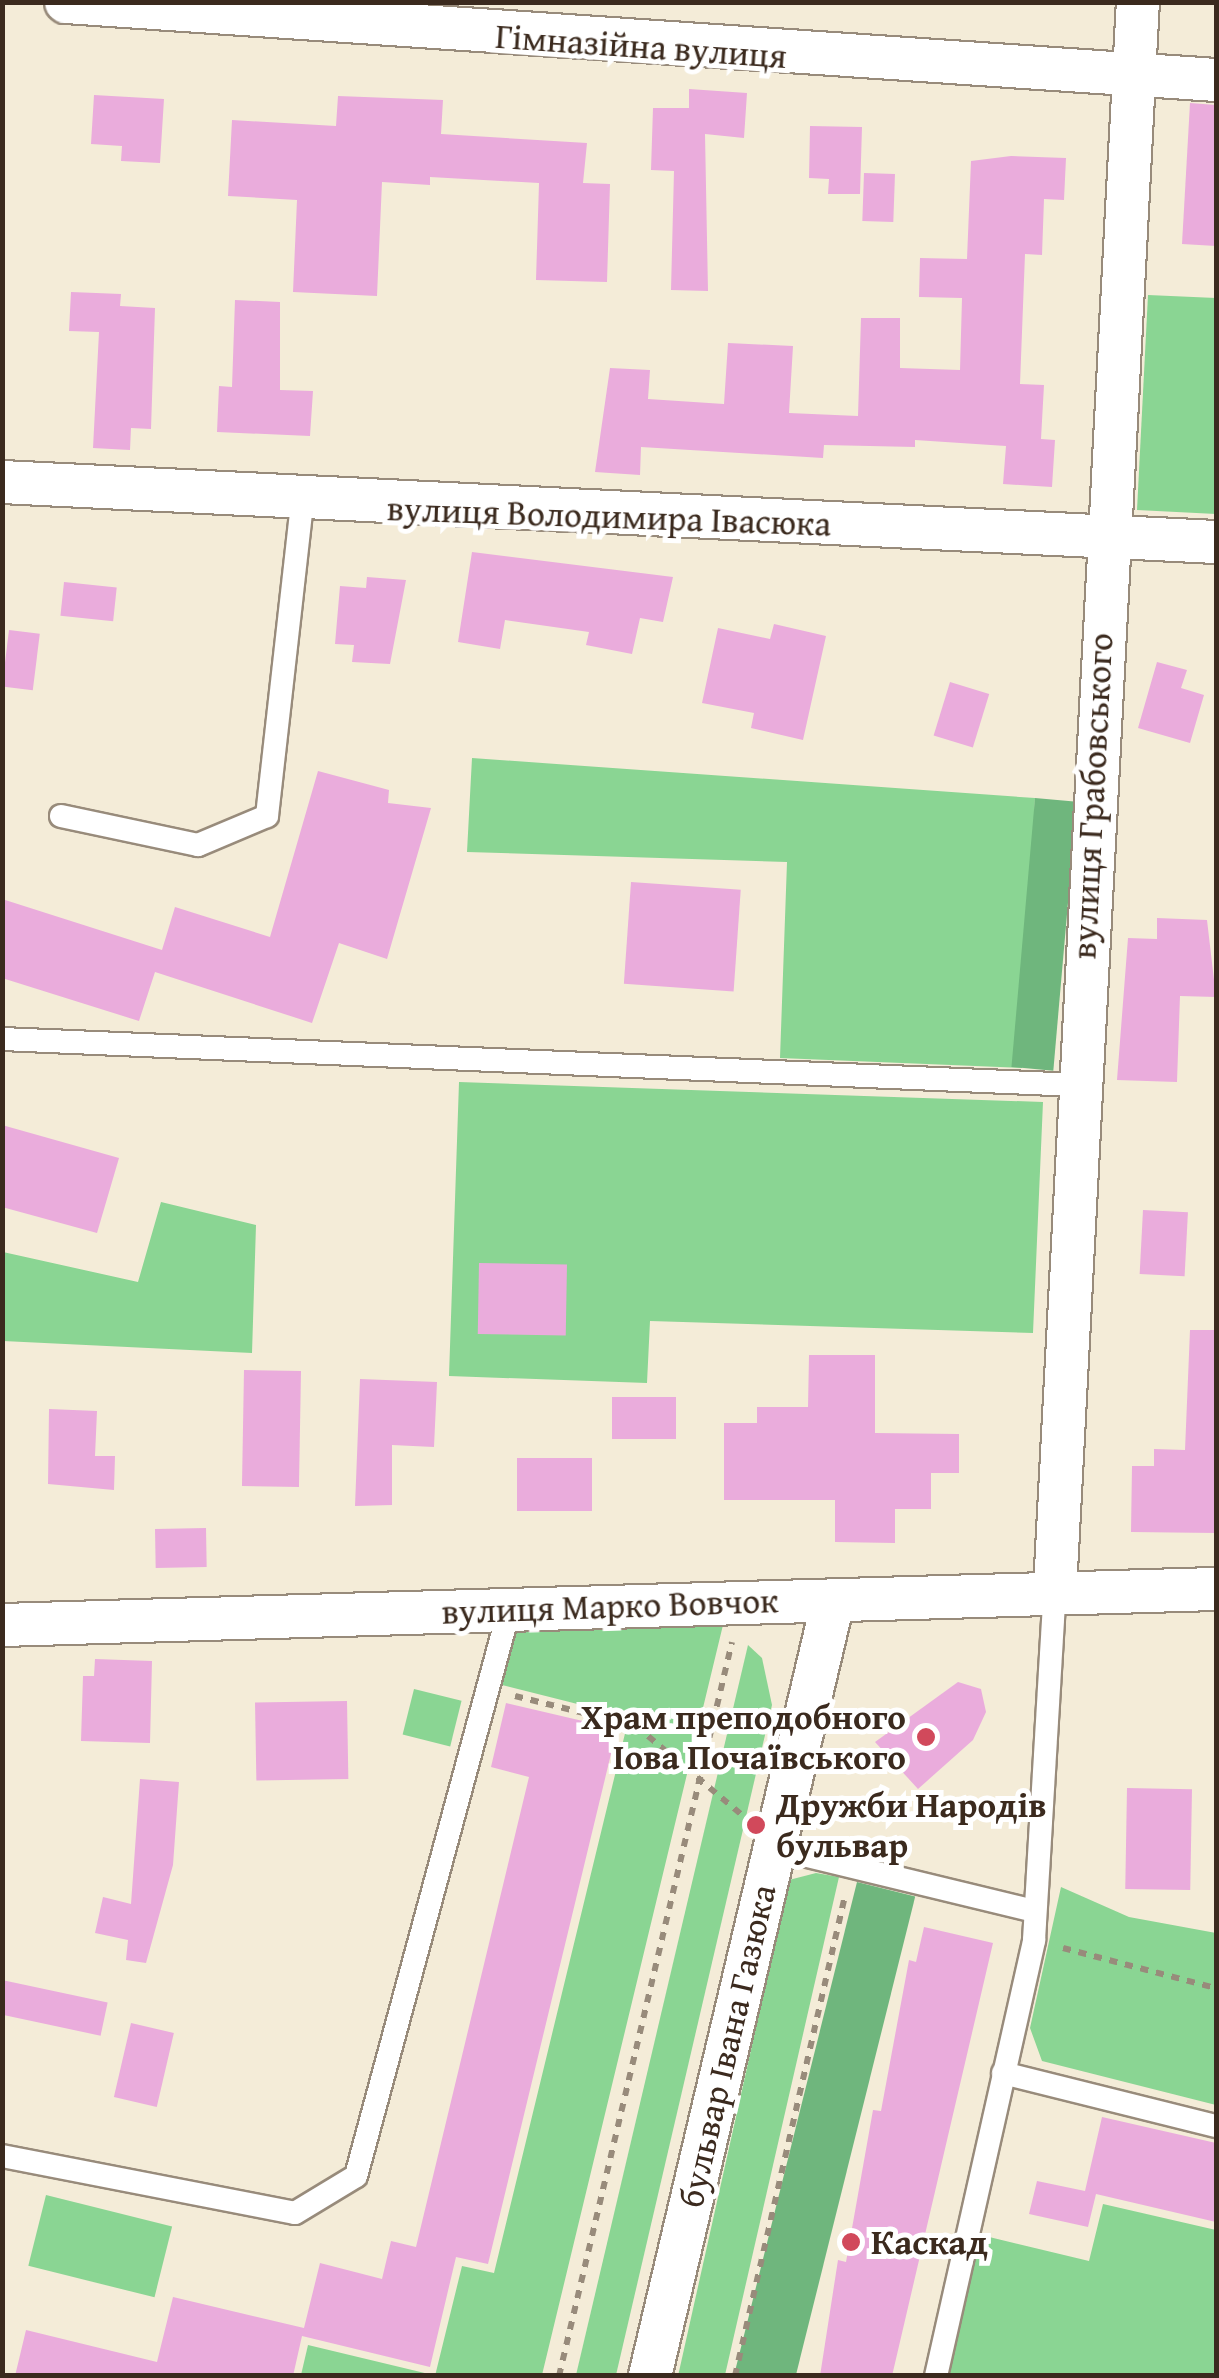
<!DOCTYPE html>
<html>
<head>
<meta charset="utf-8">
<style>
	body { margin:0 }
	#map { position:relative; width:1219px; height:2378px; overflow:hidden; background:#f4ecd8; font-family:"Gentium Book Plus",serif }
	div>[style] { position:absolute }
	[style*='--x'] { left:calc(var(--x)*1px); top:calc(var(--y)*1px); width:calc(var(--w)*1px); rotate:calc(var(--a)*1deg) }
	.green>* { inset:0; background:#8ad593; transform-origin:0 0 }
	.forest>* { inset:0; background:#6fb67d; transform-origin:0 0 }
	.building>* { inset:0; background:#eaacdc; transform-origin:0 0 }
	.path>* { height:6px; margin-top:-3px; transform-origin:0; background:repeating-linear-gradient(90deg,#988b7b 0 8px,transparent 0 16px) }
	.roads { filter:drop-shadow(2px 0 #988b7b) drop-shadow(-2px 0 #988b7b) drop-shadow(0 2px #988b7b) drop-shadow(0 -2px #988b7b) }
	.lane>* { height:22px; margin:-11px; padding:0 11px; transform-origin:11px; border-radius:11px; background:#fff }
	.street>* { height:42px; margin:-21px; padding:0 21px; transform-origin:21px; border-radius:21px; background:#fff }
	.dots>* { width:28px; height:28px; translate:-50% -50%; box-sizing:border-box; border:5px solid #fff; border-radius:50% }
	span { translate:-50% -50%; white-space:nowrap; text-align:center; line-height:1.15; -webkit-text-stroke:10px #fff; paint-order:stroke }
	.street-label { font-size:35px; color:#3b2a1e }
	.poi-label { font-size:35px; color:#3b2a1e; font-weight:700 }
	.right { translate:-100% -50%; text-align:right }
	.left { translate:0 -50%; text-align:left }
	.frame { position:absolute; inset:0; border:5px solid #3b2a1e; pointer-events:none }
</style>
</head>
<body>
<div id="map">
	<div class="green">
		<div style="clip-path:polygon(1148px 295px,1216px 298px,1216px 514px,1137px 510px)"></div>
		<div style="clip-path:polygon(472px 758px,1035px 798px,1022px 1068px,780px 1058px,787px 862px,467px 852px)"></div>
		<div style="clip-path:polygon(459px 1082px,1043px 1102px,1033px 1333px,650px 1321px,647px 1383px,449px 1376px)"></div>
		<div style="clip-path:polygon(161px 1202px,256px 1225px,252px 1353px,3px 1341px,3px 1252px,138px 1282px)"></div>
		<div style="clip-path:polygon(723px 1625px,542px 2375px,435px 2376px,462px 2266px,494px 2273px,629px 1717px,502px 1685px,513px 1632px)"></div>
		<div style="clip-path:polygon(748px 1645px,762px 1658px,772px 1705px,616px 2375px,576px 2375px)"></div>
		<div style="left:414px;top:1689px;width:49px;height:47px;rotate:14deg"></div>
		<div style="clip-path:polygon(816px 1873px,839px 1877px,725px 2375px,678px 2376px,789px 1880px)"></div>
		<div style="clip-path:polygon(1061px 1887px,1129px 1917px,1216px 1933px,1216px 2105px,1042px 2061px,1030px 2028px)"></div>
		<div style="left:46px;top:2195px;width:130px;height:73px;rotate:14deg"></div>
		<div style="clip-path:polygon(1103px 2204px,1216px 2230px,1216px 2375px,949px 2374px,981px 2235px,1089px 2261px)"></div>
		<div style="clip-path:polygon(308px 2345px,433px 2375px,301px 2375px)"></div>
	</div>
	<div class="forest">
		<div style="left:1035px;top:798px;width:42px;height:270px;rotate:5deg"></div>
		<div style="left:857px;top:1882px;width:60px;height:505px;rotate:14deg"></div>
	</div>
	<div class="building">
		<div style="clip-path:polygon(689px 89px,747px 93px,744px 138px,705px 134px,708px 291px,671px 290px,674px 171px,651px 170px,653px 108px,689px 108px)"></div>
		<div style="clip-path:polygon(94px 95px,164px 99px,160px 163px,121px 161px,122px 146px,91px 144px)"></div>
		<div style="clip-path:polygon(338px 96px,443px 100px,441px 134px,587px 143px,583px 183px,610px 184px,607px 282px,536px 280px,539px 183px,430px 177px,430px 185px,382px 182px,377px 296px,293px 292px,297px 200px,228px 196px,232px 120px,336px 126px)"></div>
		<div style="clip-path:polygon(1190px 103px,1216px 105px,1216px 246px,1182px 244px)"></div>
		<div style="clip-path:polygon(810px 126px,862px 127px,860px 194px,828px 194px,829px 179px,809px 178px)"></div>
		<div style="clip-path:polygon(1011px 156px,1066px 158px,1064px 200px,1044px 199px,1042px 255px,1025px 254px,1020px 384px,1044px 385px,1041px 439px,1055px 440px,1052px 487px,1003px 484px,1006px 446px,915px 440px,915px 447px,824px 445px,823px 458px,641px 447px,640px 475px,595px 472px,610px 368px,650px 370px,648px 399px,724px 404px,728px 343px,793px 346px,789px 413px,858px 416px,861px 318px,900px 318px,900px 368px,960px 370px,962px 298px,919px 297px,920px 258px,967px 259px,971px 161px)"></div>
		<div style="left:864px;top:173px;width:31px;height:48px;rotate:2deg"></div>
		<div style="clip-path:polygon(71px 292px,121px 294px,120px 306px,155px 308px,151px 429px,131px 428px,130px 450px,93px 448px,99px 332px,69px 331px)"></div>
		<div style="clip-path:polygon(235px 300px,280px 302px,280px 390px,313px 391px,310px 436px,217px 432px,219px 386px,232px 387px)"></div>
		<div style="clip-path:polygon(472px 552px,673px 577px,663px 622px,640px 618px,632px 654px,586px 645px,589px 632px,505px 620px,500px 649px,458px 642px)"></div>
		<div style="clip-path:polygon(367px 577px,406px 580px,390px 664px,352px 662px,354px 645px,335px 644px,340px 586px,366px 588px)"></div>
		<div style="left:64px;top:582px;width:53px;height:34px;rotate:6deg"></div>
		<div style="clip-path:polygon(774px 624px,826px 636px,803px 740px,751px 728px,754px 713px,702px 703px,718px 628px,770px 639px)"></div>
		<div style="left:9px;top:630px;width:31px;height:57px;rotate:7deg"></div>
		<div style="clip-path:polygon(1157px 662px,1187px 670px,1181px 688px,1204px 695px,1190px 743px,1138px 728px)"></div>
		<div style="left:950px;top:682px;width:41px;height:56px;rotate:17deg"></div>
		<div style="clip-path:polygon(318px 771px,389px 790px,388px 803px,431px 808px,387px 959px,339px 943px,312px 1023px,155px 972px,139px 1021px,2px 978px,2px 899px,162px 950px,175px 907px,270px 937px)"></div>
		<div style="left:631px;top:882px;width:110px;height:102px;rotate:4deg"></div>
		<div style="clip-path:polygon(1157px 918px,1207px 920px,1216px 997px,1180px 996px,1177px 1082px,1117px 1080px,1128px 938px,1157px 939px)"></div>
		<div style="clip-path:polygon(2px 1125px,119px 1158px,97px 1233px,2px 1207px)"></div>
		<div style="left:1143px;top:1210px;width:45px;height:64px;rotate:3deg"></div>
		<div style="left:479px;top:1263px;width:88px;height:71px;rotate:1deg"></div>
		<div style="clip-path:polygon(1190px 1330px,1216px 1330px,1216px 1533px,1131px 1532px,1132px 1466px,1154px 1466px,1154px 1449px,1185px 1450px)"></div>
		<div style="clip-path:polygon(809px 1355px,875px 1355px,875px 1433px,959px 1434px,959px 1473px,931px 1473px,931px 1509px,895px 1509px,895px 1543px,835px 1542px,835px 1500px,724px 1500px,724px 1423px,757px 1423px,757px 1407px,808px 1407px)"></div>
		<div style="left:244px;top:1370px;width:57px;height:116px;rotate:1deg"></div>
		<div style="clip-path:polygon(360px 1379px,437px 1382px,434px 1447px,392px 1445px,392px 1505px,355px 1506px)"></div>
		<div style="left:612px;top:1397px;width:64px;height:42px"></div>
		<div style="clip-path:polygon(49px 1409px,97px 1411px,95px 1456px,115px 1456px,114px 1490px,48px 1484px)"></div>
		<div style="left:517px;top:1458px;width:75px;height:53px"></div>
		<div style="left:206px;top:1528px;width:39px;height:51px;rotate:89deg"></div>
		<div style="clip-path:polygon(95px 1659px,152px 1661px,150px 1743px,81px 1741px,83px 1676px,94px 1676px)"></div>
		<div style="clip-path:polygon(958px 1682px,981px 1689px,986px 1712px,973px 1740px,918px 1789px,875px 1742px)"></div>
		<div style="left:347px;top:1701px;width:78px;height:92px;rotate:89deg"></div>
		<div style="clip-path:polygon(506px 1703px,617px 1729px,488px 2264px,456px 2257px,430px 2367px,302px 2336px,293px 2376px,15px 2376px,26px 2330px,157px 2362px,173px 2297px,304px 2328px,320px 2263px,382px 2279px,391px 2241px,416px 2247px,529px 1777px,491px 1767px)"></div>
		<div style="clip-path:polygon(140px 1779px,179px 1782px,173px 1865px,146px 1963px,126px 1960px,128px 1940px,95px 1933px,103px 1897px,131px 1904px)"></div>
		<div style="left:1127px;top:1788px;width:65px;height:101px;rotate:1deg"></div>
		<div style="clip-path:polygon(924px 1927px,993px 1943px,892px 2376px,820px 2376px,838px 2260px,846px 2262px,873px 2110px,881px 2111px,909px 1960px,916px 1962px)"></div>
		<div style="left:2px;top:1980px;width:108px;height:34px;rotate:12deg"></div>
		<div style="left:131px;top:2023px;width:44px;height:76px;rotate:13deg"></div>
		<div style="clip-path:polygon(1102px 2117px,1216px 2143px,1216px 2222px,1096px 2194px,1088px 2227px,1029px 2214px,1037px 2181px,1085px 2191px)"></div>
	</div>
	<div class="path">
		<div style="--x:515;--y:1696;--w:125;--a:13.9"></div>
		<div style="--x:636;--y:1726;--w:138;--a:40"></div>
		<div style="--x:1063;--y:1948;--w:158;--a:14.7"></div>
		<div style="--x:559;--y:2376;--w:754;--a:-76.74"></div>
		<div style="--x:735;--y:2376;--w:494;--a:-77.1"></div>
	</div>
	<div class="roads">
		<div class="lane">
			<div style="--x:61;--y:816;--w:140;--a:12"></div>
			<div style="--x:198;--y:845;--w:75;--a:-22.8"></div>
			<div style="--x:267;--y:816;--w:316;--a:-83.6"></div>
			<div style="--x:2;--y:1039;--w:1076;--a:2.45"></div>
			<div style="--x:774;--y:1848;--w:268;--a:13.6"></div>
			<div style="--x:1003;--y:2073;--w:219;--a:14"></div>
			<div style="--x:2;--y:2156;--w:298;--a:11"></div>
			<div style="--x:295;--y:2213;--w:71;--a:-31.2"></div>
			<div style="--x:356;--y:2176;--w:586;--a:-74.87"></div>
			<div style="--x:936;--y:2376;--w:447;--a:-77.3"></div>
			<div style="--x:1034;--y:1940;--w:352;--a:-86.6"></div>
		</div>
		<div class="street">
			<div style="--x:66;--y:2;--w:1153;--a:3.88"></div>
			<div style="--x:2;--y:482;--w:1215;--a:2.83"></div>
			<div style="--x:1055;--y:1589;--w:1589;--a:-87.01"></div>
			<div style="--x:2;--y:1625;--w:1215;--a:-1.7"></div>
			<div style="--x:650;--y:2376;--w:796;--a:-76.71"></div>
		</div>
	</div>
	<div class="dots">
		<div style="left:926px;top:1737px;background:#d1495b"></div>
		<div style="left:756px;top:1825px;background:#d1495b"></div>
		<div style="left:851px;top:2242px;background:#d1495b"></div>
	</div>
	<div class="street-label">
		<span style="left:641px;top:46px;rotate:4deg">Гімназійна вулиця</span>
		<span style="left:609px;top:516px;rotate:2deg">вулиця Володимира Івасюка</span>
		<span style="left:1092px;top:796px;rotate:-87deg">вулиця Грабовського</span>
		<span style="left:610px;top:1606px;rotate:-2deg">вулиця Марко Вовчок</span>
		<span style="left:727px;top:2046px;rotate:-77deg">бульвар Івана Газюка</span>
	</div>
	<div class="poi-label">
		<span class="right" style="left:906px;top:1737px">Храм преподобного<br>Іова Почаївського</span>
		<span class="left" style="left:776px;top:1825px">Дружби Народів<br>бульвар</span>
		<span class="left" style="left:871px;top:2242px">Каскад</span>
	</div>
	<div class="frame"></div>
</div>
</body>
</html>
